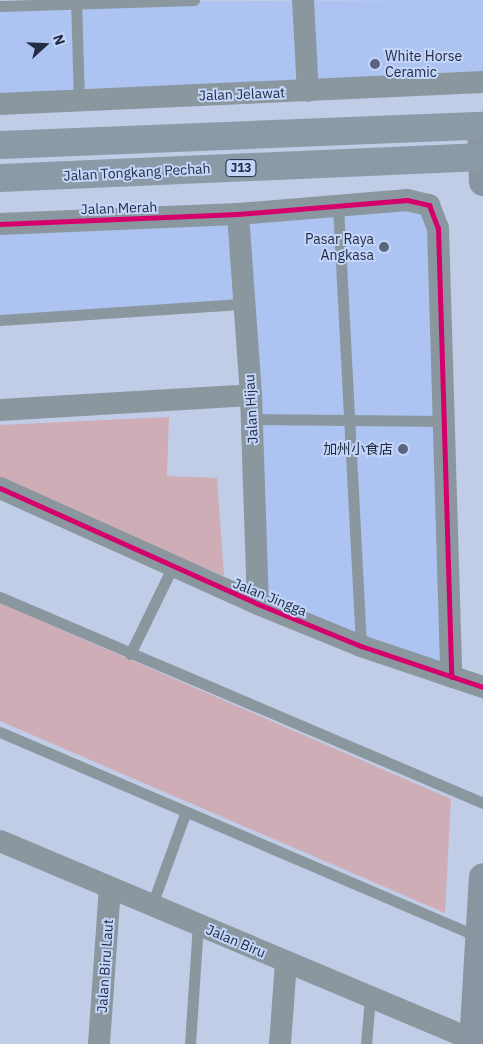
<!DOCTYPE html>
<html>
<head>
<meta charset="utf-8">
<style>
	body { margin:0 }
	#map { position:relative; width:483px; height:1044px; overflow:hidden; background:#c1cde7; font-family:"IBM Plex Sans","Noto Sans SC",sans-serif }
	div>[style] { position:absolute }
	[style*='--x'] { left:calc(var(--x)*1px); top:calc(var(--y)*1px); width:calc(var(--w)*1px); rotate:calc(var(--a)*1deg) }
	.built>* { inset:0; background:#adc4f3 }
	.green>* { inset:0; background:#cfadb6 }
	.lane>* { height:11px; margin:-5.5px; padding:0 5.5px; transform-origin:5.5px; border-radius:5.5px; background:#8b979f }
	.street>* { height:22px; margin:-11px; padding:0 11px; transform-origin:11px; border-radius:11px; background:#8b979f }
	.secondary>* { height:28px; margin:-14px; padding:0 14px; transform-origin:14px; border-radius:14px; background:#8996a1 }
	.primary>* { height:28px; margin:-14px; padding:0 14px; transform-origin:14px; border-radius:14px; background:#8b9aa6 }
	.cycleway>* { height:5px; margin:-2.5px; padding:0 2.5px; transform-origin:2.5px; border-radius:2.5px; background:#d6006c }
	.dots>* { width:14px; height:14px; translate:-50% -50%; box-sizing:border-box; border:2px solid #c3d5f9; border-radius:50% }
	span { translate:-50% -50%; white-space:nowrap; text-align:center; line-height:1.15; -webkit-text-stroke:4px #c3d5f9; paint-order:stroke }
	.shield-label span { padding:1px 4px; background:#c3d5f9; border:1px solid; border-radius:4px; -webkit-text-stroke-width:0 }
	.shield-label { font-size:12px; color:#222d44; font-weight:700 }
	.poi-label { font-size:14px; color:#222d44 }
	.left { translate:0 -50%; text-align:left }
	.right { translate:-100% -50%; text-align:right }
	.street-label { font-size:14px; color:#222d44 }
	.north { position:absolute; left:20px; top:20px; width:50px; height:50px; -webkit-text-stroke:4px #c3d5f9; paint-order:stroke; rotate:70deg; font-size:14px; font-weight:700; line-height:20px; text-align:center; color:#222d44 }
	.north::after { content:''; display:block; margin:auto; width:18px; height:22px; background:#222d44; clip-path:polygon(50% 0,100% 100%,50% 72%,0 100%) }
</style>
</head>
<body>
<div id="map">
	<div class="built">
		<div style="clip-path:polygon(483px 0,483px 89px,0 112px,0 2px)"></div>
		<div style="clip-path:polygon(429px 196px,458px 686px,250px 610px,237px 309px,0 325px,0 217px)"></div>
	</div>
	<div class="green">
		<div style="clip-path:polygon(169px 417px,167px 476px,217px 478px,224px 576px,0 483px,0 425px)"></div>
		<div style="clip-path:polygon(0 603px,451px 799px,445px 913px,0 721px)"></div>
	</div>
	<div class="lane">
		<div style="--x:76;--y:0;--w:101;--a:88.3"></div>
		<div style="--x:0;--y:6;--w:194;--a:-1.8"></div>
		<div style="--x:338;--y:206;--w:441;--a:87"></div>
		<div style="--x:0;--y:320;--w:245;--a:-3.8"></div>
		<div style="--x:251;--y:419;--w:191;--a:0.6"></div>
		<div style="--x:0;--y:597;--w:525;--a:23.1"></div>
		<div style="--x:130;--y:654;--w:96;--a:-64"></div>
		<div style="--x:0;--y:732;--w:521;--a:23.17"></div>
		<div style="--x:152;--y:905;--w:97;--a:-70.1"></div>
		<div style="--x:190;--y:1044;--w:119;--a:-86.2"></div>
		<div style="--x:366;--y:1044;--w:47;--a:-85.1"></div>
	</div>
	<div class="street">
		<div style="--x:303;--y:0;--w:91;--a:86.9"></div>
		<div style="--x:0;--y:104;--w:484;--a:-2.6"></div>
		<div style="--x:238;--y:214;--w:181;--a:85.9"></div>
		<div style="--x:251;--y:395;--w:209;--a:88.1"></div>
		<div style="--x:0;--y:224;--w:238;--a:-2.4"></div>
		<div style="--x:238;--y:214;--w:170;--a:-4.7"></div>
		<div style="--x:407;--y:200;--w:23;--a:13"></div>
		<div style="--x:429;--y:205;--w:25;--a:69"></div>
		<div style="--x:438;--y:228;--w:449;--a:88.3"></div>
		<div style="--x:0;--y:410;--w:251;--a:-3.4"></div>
		<div style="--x:0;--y:488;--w:283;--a:24.2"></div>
		<div style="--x:258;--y:604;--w:111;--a:22.2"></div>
		<div style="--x:361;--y:646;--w:129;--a:18.6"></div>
		<div style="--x:0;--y:841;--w:513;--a:22.82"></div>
		<div style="--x:99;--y:1044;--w:156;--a:-86"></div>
		<div style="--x:280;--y:1044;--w:82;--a:-85.8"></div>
	</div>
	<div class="secondary">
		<div style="--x:481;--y:126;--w:56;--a:88"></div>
		<div style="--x:473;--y:1044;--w:167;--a:-86.6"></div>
	</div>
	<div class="primary">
		<div style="--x:0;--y:145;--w:483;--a:-2.3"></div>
		<div style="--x:0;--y:178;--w:483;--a:-2.5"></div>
	</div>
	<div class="cycleway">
		<div style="--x:0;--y:224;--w:238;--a:-2.4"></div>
		<div style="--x:238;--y:214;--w:170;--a:-4.7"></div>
		<div style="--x:407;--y:200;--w:23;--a:13"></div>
		<div style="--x:429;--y:205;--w:25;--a:69"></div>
		<div style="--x:438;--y:228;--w:449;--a:88.3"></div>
		<div style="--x:0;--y:488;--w:283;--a:24.2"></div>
		<div style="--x:258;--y:604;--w:111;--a:22.2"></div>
		<div style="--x:361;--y:646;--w:129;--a:18.6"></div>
	</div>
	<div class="dots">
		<div style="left:375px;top:64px;background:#5a657d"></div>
		<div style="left:384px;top:247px;background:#5a657d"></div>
		<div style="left:403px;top:449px;background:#5a657d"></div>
	</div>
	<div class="shield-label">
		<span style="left:241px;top:168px">J13</span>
	</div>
	<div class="poi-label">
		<span class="left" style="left:385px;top:64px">White Horse<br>Ceramic</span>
		<span class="right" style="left:374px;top:247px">Pasar Raya<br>Angkasa</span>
		<span class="right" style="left:393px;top:449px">加州小食店</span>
	</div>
	<div class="street-label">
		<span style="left:242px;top:94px;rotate:-2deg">Jalan Jelawat</span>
		<span style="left:137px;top:172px;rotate:-3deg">Jalan Tongkang Pechah</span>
		<span style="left:119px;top:208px;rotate:-2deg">Jalan Merah</span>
		<span style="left:251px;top:409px;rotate:-93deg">Jalan Hijau</span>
		<span style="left:270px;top:597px;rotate:22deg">Jalan Jingga</span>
		<span style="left:236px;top:941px;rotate:23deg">Jalan Biru</span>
		<span style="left:105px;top:966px;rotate:-86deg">Jalan Biru Laut</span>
	</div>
	<div class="north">N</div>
</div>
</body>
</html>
